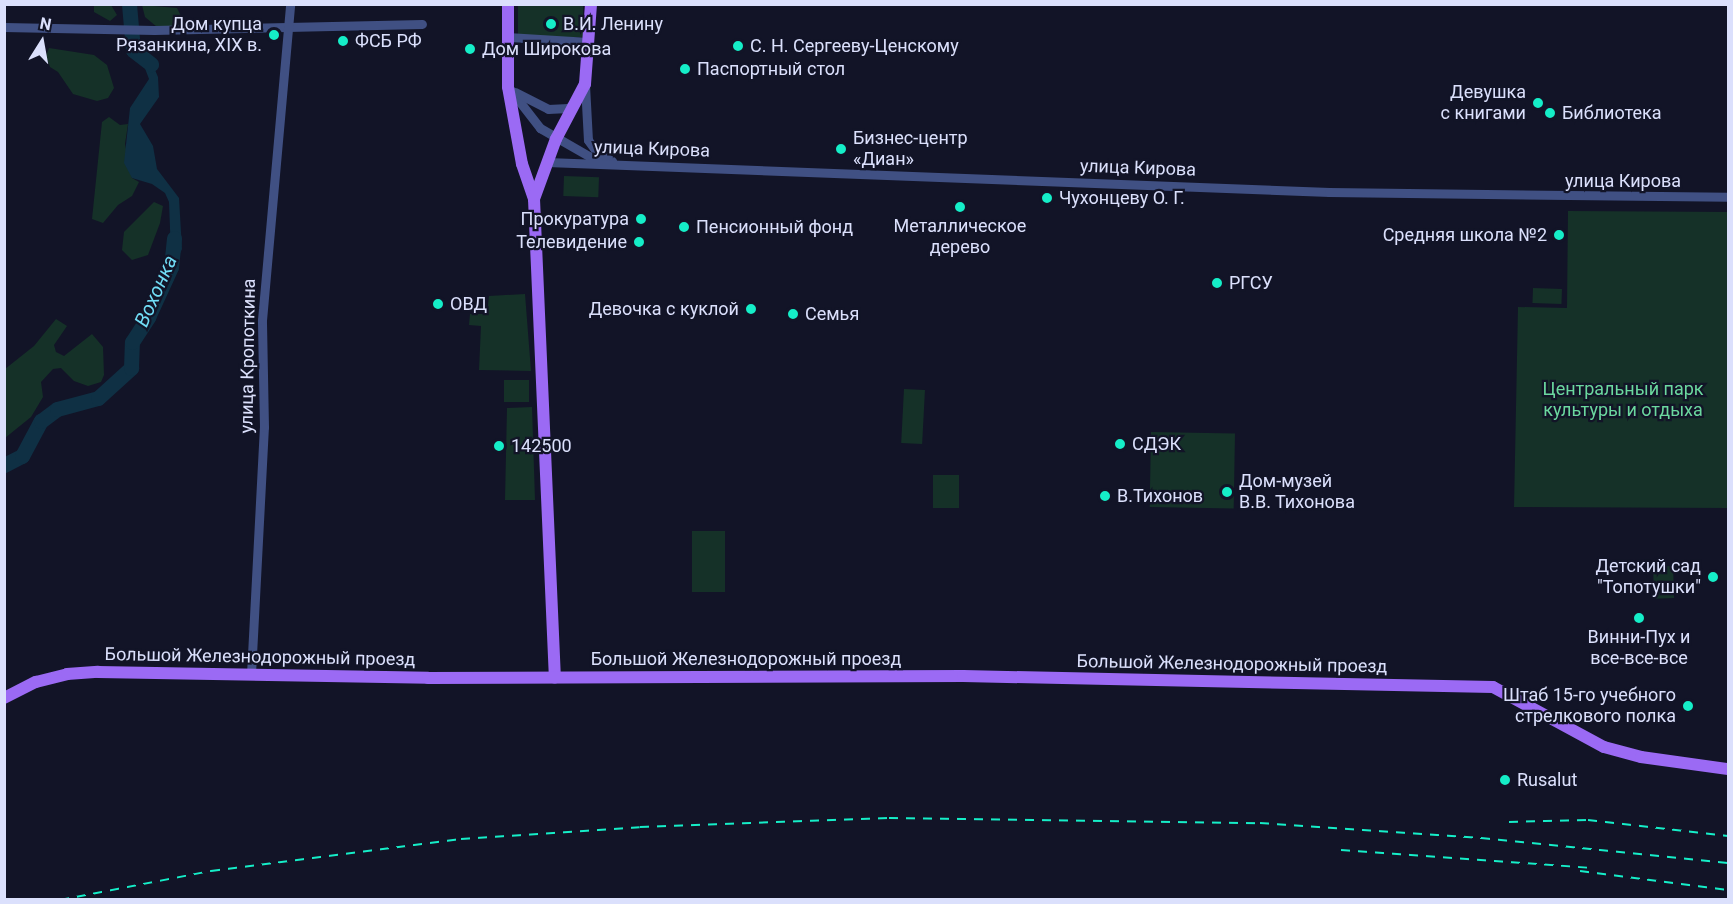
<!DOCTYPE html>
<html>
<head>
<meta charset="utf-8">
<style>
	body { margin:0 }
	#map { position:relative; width:1733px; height:904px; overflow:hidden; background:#121427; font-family:Roboto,sans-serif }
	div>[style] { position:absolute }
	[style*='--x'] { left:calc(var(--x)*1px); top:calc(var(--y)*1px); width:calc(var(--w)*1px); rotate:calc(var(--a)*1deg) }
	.green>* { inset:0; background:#153128; transform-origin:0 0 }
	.water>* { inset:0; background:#0f3044 }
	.river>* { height:15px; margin:-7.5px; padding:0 7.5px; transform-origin:7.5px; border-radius:7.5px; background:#0f3044 }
	.minor>* { height:9px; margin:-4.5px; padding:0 4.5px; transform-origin:4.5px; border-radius:4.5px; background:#405083 }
	.major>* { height:12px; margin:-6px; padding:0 6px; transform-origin:6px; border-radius:6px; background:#9b6af4 }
	.rail>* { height:2px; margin-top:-1px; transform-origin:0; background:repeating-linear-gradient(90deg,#15eec8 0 9px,transparent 0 17px) }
	.dots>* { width:16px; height:16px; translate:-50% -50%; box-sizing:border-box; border:3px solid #121427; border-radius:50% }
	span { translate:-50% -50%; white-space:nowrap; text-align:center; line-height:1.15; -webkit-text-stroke:4.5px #121427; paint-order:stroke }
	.poi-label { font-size:18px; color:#dbe0fc }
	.left { translate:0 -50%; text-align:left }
	.right { translate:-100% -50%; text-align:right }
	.street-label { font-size:18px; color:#dbe0fc }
	.park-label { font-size:18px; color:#6bd89f }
	.water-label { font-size:20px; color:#70dcf5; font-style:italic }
	.frame { position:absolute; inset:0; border:6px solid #dbe0fc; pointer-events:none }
	.north { position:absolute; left:12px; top:12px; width:60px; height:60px; -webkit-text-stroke:4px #121427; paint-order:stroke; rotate:11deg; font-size:16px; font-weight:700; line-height:24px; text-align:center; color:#dbe0fc }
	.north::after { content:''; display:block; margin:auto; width:21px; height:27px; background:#dbe0fc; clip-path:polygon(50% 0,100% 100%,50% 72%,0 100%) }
</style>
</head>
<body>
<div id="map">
	<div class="green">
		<div style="clip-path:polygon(94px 5px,111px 5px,117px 15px,110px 21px,94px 12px)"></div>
		<div style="clip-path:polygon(142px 5px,177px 8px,186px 26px,157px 27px,145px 17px)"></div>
		<div style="left:518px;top:5px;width:65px;height:32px"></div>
		<div style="clip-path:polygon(49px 48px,94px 55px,107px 65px,114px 88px,108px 98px,97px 101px,73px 94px,58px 72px,50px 67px,46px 56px)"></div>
		<div style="clip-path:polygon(109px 117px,120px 125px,128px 124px,125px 144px,132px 178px,139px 182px,132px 196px,118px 205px,103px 223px,92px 219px,102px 122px)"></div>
		<div style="left:564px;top:176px;width:35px;height:20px;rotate:2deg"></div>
		<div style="clip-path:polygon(154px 202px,163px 206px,160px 223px,148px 255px,132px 260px,122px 250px,124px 232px)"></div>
		<div style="clip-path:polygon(1568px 211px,1728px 212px,1728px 508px,1514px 507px,1518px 307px,1567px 308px)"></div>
		<div style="left:1533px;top:288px;width:29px;height:15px;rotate:2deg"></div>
		<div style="clip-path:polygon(525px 294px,531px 371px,479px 370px,481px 326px,469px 325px,470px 314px,487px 314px,489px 296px)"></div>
		<div style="clip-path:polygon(56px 319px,67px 326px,54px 345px,56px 352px,64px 356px,92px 334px,103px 347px,104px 375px,101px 382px,88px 386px,74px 381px,61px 368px,53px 369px,41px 382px,43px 397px,31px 417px,5px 438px,5px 369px,34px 346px)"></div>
		<div style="left:504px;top:380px;width:25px;height:22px"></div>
		<div style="left:904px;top:389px;width:21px;height:54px;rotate:3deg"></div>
		<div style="clip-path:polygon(532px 407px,535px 500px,505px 500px,507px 408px)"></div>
		<div style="left:1151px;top:432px;width:84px;height:75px;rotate:1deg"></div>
		<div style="left:933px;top:475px;width:26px;height:33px"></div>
		<div style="left:692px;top:531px;width:33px;height:61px"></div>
		<div style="left:1673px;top:566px;width:32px;height:20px;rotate:88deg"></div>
	</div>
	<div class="water">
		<div style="clip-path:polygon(135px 51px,150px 58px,158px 77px,159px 97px,140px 124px,153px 146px,157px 169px,179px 198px,182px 249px,178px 258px,171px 254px,169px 202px,165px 193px,152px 184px,132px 178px,124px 163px,130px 108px,149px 79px,143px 63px,128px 56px)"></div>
	</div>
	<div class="river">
		<div style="--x:129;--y:4;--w:46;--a:85"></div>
		<div style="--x:133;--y:50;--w:23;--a:38"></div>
		<div style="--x:4;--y:465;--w:20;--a:-27"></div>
		<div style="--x:22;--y:456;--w:40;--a:-62"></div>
		<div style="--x:41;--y:421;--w:20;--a:-37"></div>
		<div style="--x:57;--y:409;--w:42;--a:-15"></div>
		<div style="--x:98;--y:398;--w:45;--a:-42.3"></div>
		<div style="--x:131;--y:368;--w:26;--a:-88"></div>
		<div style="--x:132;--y:342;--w:30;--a:-57"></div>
		<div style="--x:148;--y:317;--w:55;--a:-65.3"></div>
		<div style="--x:171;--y:267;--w:29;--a:-84"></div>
	</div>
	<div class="minor">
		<div style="--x:4;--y:27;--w:150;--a:1.1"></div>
		<div style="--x:154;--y:30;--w:268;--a:-1.3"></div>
		<div style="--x:506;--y:37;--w:83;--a:3.4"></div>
		<div style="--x:585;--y:85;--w:55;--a:86.9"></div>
		<div style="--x:588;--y:140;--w:14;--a:54"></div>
		<div style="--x:596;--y:151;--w:19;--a:32"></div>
		<div style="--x:509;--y:88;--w:51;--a:52.2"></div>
		<div style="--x:540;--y:128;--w:70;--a:29.8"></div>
		<div style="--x:515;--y:92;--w:37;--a:27"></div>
		<div style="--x:548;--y:109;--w:20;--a:-3"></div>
		<div style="--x:568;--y:108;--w:10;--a:-37"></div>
		<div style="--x:547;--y:162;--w:783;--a:2.2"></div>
		<div style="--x:1329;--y:192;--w:399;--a:0.7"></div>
		<div style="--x:251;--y:674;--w:247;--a:-87"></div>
		<div style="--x:264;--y:427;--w:107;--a:-91.1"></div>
		<div style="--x:262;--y:320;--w:317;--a:-84.9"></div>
	</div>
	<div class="major">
		<div style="--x:508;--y:4;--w:83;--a:90"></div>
		<div style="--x:508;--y:87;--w:78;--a:79.7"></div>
		<div style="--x:522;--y:164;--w:37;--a:71"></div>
		<div style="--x:534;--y:199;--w:479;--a:87.5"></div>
		<div style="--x:534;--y:199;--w:64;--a:-69.9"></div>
		<div style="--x:556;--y:139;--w:62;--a:-62.2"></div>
		<div style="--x:585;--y:84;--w:80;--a:-85.7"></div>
		<div style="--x:4;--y:698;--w:36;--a:-27"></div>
		<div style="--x:36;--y:682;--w:32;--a:-14"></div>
		<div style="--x:67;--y:674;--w:31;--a:-4"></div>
		<div style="--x:98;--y:672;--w:330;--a:1"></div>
		<div style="--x:428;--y:678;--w:535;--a:-0.21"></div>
		<div style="--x:963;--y:676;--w:530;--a:1.19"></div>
		<div style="--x:1493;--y:687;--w:126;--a:28.4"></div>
		<div style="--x:1604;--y:747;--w:38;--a:15"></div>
		<div style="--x:1641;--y:757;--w:88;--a:7.9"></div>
	</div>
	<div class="rail">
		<div style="--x:1509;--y:822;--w:79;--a:-1.5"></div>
		<div style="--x:1588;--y:820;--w:141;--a:6.5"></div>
		<div style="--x:1341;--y:850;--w:250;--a:4.1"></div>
		<div style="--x:1580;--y:871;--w:149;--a:7.3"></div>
		<div style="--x:60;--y:900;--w:154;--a:-10.9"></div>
		<div style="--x:211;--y:871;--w:252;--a:-7.3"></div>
		<div style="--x:461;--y:839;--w:179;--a:-3.8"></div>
		<div style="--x:640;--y:827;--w:249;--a:-2.1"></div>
		<div style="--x:889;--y:818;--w:371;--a:0.8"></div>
		<div style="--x:1260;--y:823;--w:222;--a:3.9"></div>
		<div style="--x:1481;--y:838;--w:248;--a:5.8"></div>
	</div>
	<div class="dots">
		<div style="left:551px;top:24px;background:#15eec8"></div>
		<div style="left:274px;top:35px;background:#15eec8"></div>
		<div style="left:343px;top:41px;background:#15eec8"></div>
		<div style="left:738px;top:46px;background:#15eec8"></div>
		<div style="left:470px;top:49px;background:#15eec8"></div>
		<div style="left:685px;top:69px;background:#15eec8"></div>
		<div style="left:1538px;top:103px;background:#15eec8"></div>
		<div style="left:1550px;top:113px;background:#15eec8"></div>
		<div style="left:841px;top:149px;background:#15eec8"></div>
		<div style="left:1047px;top:198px;background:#15eec8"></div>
		<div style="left:960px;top:207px;background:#15eec8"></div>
		<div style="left:641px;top:219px;background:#15eec8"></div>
		<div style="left:684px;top:227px;background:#15eec8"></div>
		<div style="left:1559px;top:235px;background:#15eec8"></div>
		<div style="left:639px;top:242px;background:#15eec8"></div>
		<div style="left:1217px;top:283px;background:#15eec8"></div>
		<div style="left:438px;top:304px;background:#15eec8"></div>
		<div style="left:751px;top:309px;background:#15eec8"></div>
		<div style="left:793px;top:314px;background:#15eec8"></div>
		<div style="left:1120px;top:444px;background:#15eec8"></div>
		<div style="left:499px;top:446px;background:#15eec8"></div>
		<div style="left:1227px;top:492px;background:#15eec8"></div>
		<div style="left:1105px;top:496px;background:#15eec8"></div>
		<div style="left:1713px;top:577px;background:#15eec8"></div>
		<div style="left:1639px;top:618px;background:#15eec8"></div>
		<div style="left:1688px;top:706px;background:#15eec8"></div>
		<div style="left:1505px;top:780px;background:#15eec8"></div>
	</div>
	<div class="poi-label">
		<span class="left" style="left:563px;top:24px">В.И. Ленину</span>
		<span class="right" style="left:262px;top:35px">Дом купца<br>Рязанкина, XIX в.</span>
		<span class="left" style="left:355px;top:41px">ФСБ РФ</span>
		<span class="left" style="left:750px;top:46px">С. Н. Сергееву-Ценскому</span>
		<span class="left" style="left:482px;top:49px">Дом Широкова</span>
		<span class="left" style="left:697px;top:69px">Паспортный стол</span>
		<span class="right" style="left:1526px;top:103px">Девушка<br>с книгами</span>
		<span class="left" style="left:1562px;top:113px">Библиотека</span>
		<span class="left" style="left:853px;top:149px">Бизнес-центр<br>«Диан»</span>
		<span class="left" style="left:1059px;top:198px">Чухонцеву О. Г.</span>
		<span class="right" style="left:629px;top:219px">Прокуратура</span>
		<span class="left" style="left:696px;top:227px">Пенсионный фонд</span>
		<span style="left:960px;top:237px">Металлическое<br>дерево</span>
		<span class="right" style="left:1547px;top:235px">Средняя школа №2</span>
		<span class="right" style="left:627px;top:242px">Телевидение</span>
		<span class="left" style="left:1229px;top:283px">РГСУ</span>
		<span class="left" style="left:450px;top:304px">ОВД</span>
		<span class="right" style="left:739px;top:309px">Девочка с куклой</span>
		<span class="left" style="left:805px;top:314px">Семья</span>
		<span class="left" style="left:1132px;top:444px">СДЭК</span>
		<span class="left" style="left:511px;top:446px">142500</span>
		<span class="left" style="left:1239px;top:492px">Дом-музей<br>В.В. Тихонова</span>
		<span class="left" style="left:1117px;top:496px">В.Тихонов</span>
		<span class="right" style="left:1701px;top:577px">Детский сад<br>"Топотушки"</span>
		<span style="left:1639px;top:648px">Винни-Пух и<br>все-все-все</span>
		<span class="right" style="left:1676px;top:706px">Штаб 15-го учебного<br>стрелкового полка</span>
		<span class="left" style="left:1517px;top:780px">Rusalut</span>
	</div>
	<div class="street-label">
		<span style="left:652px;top:149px;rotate:2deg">улица Кирова</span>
		<span style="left:1138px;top:168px;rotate:2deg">улица Кирова</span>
		<span style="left:1623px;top:181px">улица Кирова</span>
		<span style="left:248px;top:356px;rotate:-89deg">улица Кропоткина</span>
		<span style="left:260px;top:657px;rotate:1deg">Большой Железнодорожный проезд</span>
		<span style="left:746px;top:659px">Большой Железнодорожный проезд</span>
		<span style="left:1232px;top:664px;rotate:1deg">Большой Железнодорожный проезд</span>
	</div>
	<div class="park-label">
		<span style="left:1623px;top:400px">Центральный парк<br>культуры и отдыха</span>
	</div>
	<div class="water-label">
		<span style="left:156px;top:291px;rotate:-66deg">Вохонка</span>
	</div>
	<div class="frame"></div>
	<div class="north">N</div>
</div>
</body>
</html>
